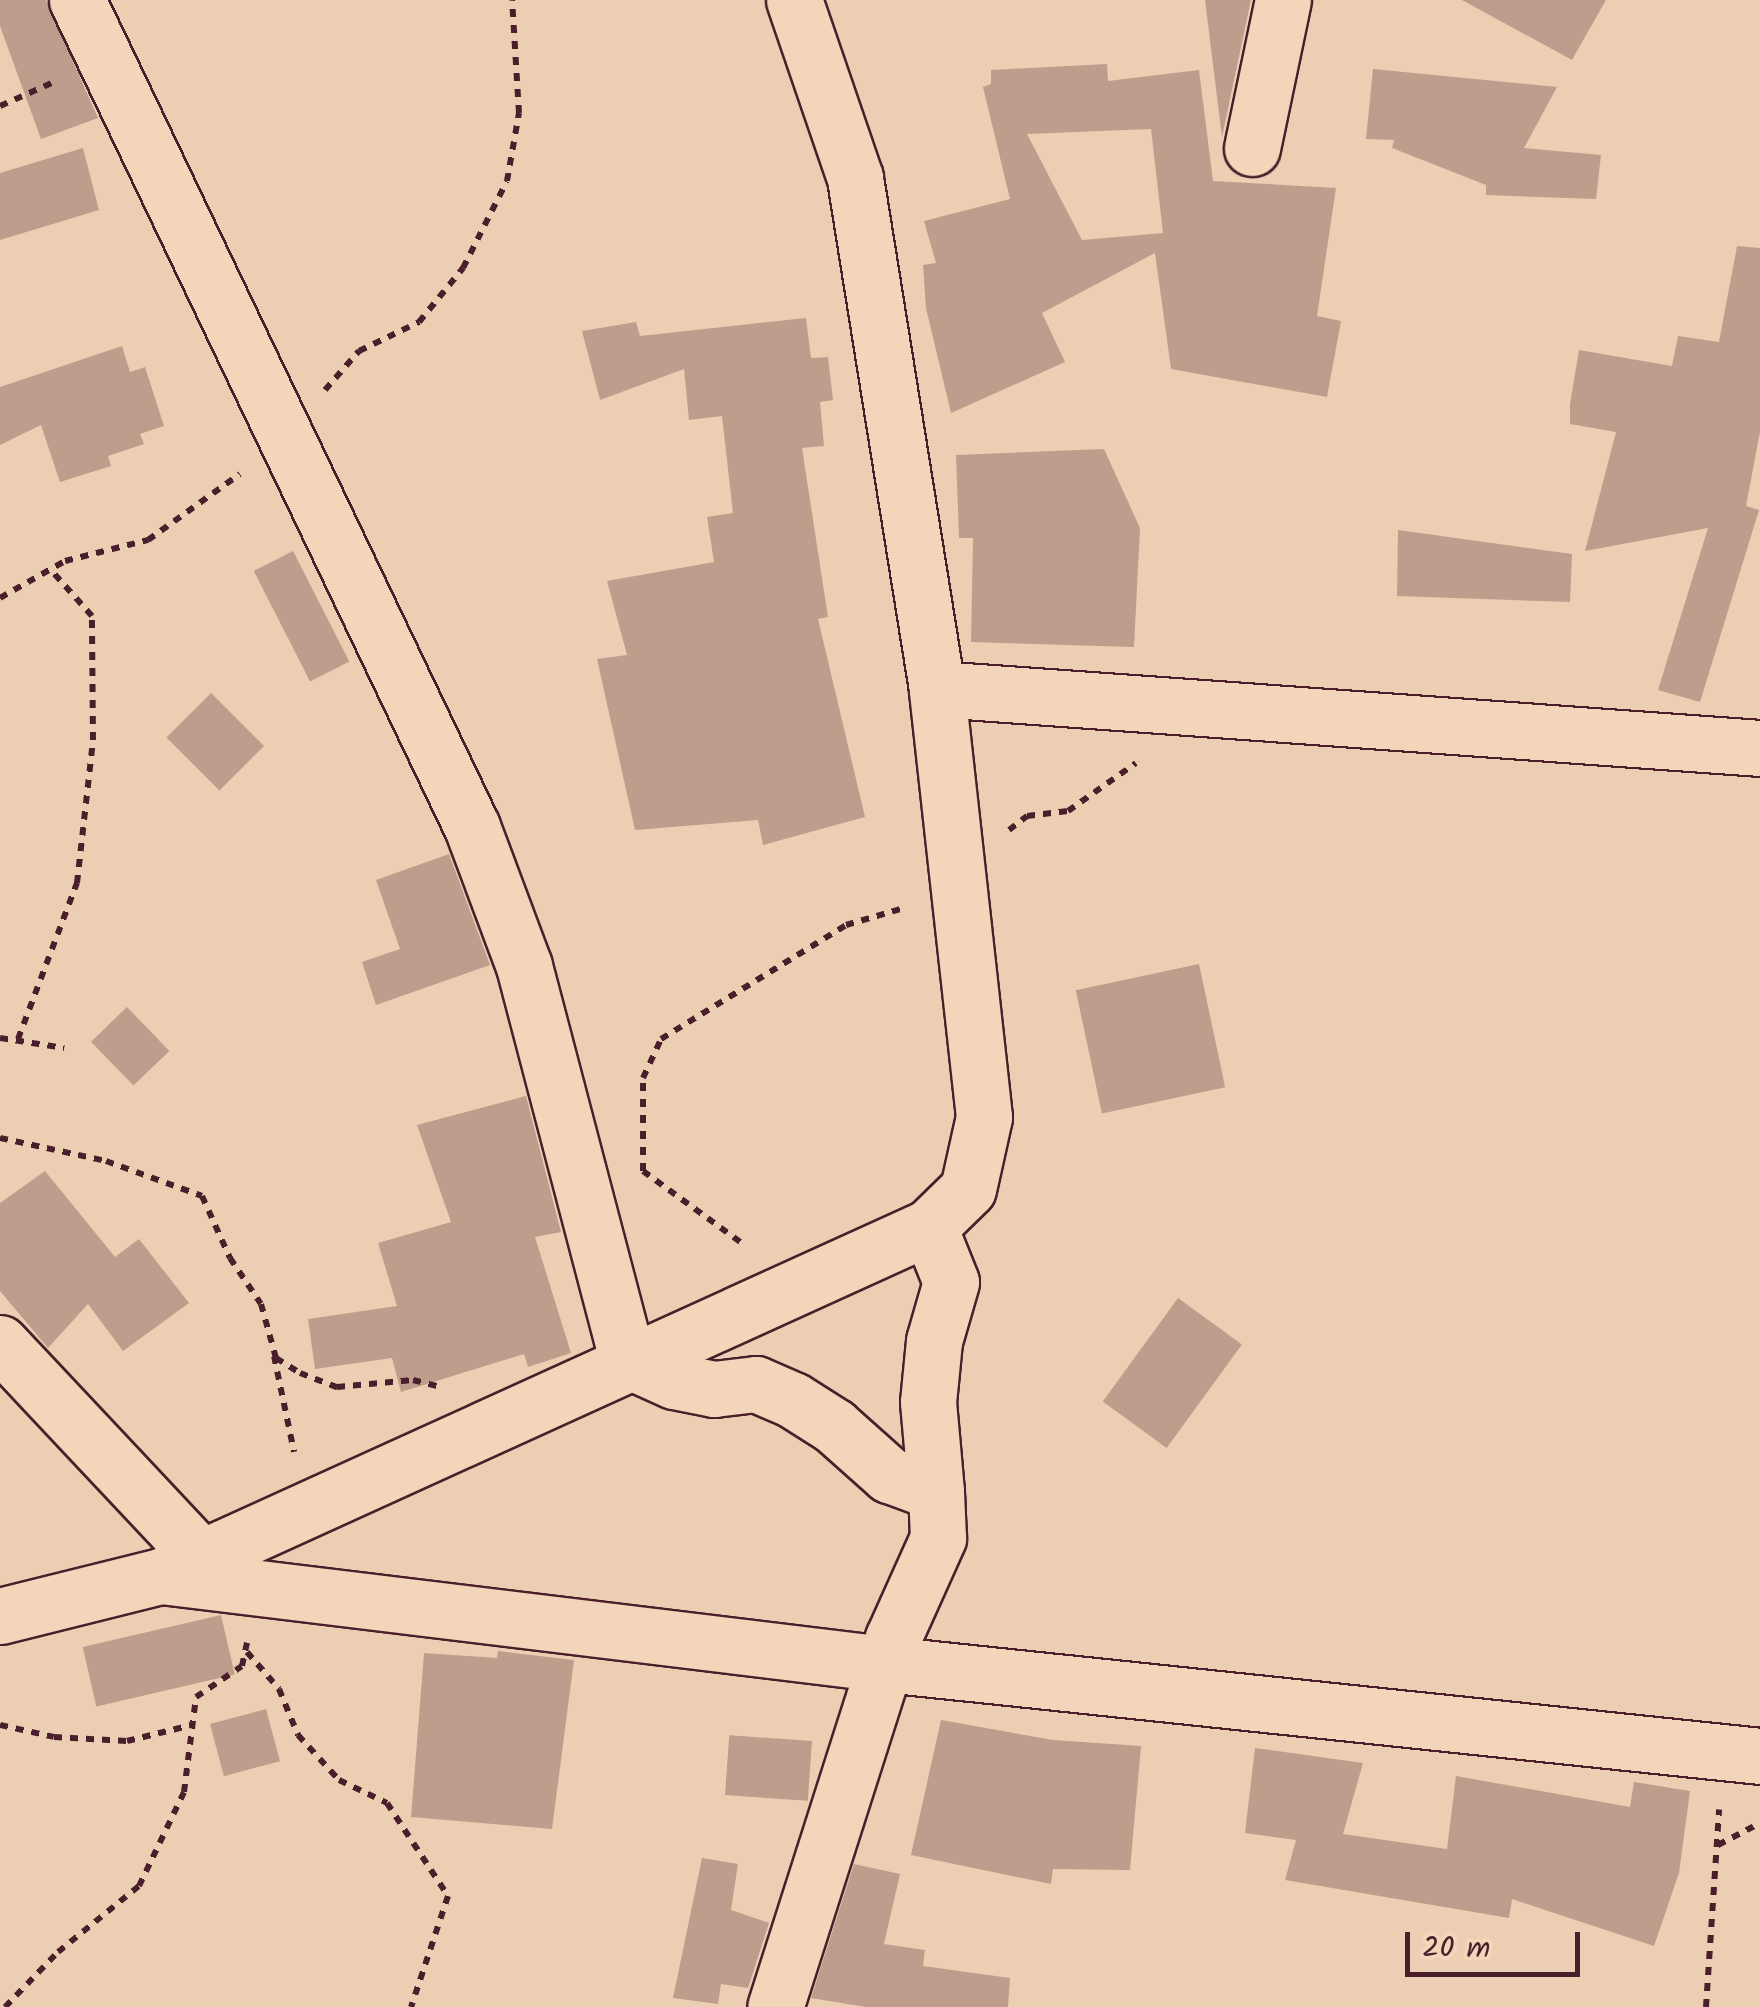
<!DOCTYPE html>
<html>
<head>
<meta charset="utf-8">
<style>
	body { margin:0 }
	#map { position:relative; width:1760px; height:2007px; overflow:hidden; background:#ecceb3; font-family:Kalam,sans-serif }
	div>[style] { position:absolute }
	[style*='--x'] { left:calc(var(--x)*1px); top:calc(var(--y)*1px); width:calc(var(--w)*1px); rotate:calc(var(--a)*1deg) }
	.building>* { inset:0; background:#bf9d8d; transform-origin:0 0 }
	.path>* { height:6px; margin-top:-3px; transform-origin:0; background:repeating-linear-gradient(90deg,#4a1f2b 0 8px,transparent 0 16px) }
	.roads { filter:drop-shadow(2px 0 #4a1f2b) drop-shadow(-2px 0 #4a1f2b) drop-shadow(0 2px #4a1f2b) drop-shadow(0 -2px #4a1f2b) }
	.minor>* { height:55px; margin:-27.5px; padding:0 27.5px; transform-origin:27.5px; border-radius:27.5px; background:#f3d5b9 }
	.secondary>* { height:55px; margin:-27.5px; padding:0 27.5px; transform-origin:27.5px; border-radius:27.5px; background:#f3d5b9 }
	span { translate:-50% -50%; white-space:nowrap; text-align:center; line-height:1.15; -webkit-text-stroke:8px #f3d5b9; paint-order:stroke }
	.scale { position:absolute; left:1405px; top:1932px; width:175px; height:45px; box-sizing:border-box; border:5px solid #4a1f2b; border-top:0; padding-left:12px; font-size:30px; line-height:35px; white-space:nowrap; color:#4a1f2b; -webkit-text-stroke:8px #f3d5b9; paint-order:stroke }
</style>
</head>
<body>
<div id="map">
	<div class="building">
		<div style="clip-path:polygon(0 0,46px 0,98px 118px,41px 139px,0 26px)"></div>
		<div style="clip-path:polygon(1205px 0,1251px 0,1222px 137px)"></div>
		<div style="clip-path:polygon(1462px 0,1606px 0,1572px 60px)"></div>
		<div style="clip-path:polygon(evenodd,1107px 64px,1108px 81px,1199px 70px,1213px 181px,1336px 188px,1317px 316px,1341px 321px,1327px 397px,1171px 369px,1155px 253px,1042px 313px,1065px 362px,951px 413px,926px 308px,923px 265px,936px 263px,924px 221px,1010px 199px,983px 87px,991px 84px,991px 70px,1107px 64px,1151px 129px,1163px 233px,1082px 240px,1027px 134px,1151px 129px)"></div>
		<div style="clip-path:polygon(1373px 69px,1557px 87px,1524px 148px,1601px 155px,1596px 199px,1486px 195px,1486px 185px,1392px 148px,1394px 140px,1366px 139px)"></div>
		<div style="clip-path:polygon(83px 148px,99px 210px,0 240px,0 173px)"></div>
		<div style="clip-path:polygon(1737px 246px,1760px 248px,1760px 432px,1746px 506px,1759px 510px,1700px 702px,1658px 690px,1708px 528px,1585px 551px,1616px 432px,1570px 424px,1570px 404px,1579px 350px,1672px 366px,1678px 336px,1719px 342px)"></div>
		<div style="clip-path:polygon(806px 318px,811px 358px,828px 357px,833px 400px,820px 402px,824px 446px,802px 448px,828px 617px,818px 619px,865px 817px,763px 845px,758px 820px,635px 830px,597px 659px,627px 655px,607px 581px,714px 562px,707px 517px,733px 513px,722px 416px,689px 420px,684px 369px,600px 400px,582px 331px,636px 322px,640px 336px)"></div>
		<div style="clip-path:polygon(122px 346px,130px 372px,145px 367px,164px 426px,140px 434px,144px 444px,108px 456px,111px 466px,60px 482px,41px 425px,0 445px,0 387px)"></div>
		<div style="clip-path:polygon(1104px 449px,1140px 528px,1134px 647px,971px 642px,973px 538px,959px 538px,956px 455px)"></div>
		<div style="clip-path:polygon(1398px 530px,1572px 554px,1570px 602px,1397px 596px)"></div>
		<div style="left:293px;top:551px;width:124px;height:44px;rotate:63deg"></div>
		<div style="left:211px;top:693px;width:75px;height:63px;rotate:45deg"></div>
		<div style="clip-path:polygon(449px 854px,490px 965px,376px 1005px,362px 962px,400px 949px,376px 880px)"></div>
		<div style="left:1199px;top:964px;width:126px;height:126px;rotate:78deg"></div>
		<div style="left:127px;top:1007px;width:61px;height:50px;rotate:46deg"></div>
		<div style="clip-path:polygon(526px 1096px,561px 1232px,535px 1237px,571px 1353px,528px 1367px,524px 1354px,401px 1392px,392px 1358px,315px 1369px,308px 1319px,397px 1306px,378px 1243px,451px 1222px,417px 1125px)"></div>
		<div style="clip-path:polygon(45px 1171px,115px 1257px,139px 1239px,189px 1303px,123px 1351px,88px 1304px,48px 1348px,0 1291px,0 1203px)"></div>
		<div style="left:1178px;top:1298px;width:79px;height:128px;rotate:36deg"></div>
		<div style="left:221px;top:1615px;width:61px;height:142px;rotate:77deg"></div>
		<div style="clip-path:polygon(498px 1651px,574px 1660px,552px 1829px,411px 1817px,424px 1653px,497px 1658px)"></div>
		<div style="left:266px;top:1709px;width:54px;height:58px;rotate:75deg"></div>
		<div style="clip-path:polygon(941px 1720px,1053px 1740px,1141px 1746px,1130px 1870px,1053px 1869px,1051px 1884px,911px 1855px)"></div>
		<div style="left:812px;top:1741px;width:60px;height:83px;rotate:94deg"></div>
		<div style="clip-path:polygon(1255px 1748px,1363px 1763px,1343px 1834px,1447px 1849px,1456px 1776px,1630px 1807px,1634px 1782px,1690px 1791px,1679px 1873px,1654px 1946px,1512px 1899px,1509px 1918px,1285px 1880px,1296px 1840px,1245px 1833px)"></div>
		<div style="clip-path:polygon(702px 1858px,738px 1864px,731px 1910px,769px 1923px,748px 1988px,721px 1984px,718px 2004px,673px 1998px)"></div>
		<div style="clip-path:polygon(854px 1864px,900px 1874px,884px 1944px,925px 1950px,923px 1966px,1010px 1978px,1008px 2007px,866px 2007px,811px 1998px)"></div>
	</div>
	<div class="path">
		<div style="--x:0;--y:106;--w:59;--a:-24"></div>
		<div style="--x:325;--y:390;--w:52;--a:-48.9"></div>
		<div style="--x:359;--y:351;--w:67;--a:-25.8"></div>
		<div style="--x:419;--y:322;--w:70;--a:-50.8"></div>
		<div style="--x:463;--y:268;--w:97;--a:-63.2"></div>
		<div style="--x:507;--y:181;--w:69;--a:-80"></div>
		<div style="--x:519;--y:113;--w:113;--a:-93.5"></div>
		<div style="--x:0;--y:598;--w:75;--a:-29.6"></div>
		<div style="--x:65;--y:561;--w:86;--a:-14.2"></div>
		<div style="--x:148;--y:540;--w:113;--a:-35.7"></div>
		<div style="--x:1009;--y:830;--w:23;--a:-38"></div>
		<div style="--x:1027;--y:816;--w:41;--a:-7"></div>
		<div style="--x:1068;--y:811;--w:83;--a:-35.2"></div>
		<div style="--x:0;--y:1038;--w:65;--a:8.9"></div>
		<div style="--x:18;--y:1039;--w:167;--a:-69.3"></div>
		<div style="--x:77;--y:883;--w:144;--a:-83.6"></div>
		<div style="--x:93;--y:740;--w:124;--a:-90.5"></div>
		<div style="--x:92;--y:616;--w:63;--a:-131.8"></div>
		<div style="--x:0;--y:1138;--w:108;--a:12.2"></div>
		<div style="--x:106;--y:1161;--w:102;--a:20"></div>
		<div style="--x:202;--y:1196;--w:68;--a:65.7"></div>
		<div style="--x:230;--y:1258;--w:55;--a:56"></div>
		<div style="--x:261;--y:1304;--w:56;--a:74.5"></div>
		<div style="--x:276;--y:1358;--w:28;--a:32"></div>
		<div style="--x:300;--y:1373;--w:40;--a:21"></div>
		<div style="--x:337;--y:1387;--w:76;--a:-5.3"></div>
		<div style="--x:413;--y:1380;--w:25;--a:14"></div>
		<div style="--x:643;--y:1171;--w:93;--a:-90"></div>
		<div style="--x:643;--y:1078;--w:43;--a:-65.2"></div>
		<div style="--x:661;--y:1039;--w:217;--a:-31.6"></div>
		<div style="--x:846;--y:925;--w:60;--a:-16.3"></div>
		<div style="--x:643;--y:1171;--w:127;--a:36.1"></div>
		<div style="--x:274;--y:1356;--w:98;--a:78.2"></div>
		<div style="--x:247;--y:1652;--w:49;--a:49.1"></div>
		<div style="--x:279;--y:1689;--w:50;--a:67.6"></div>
		<div style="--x:298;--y:1735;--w:61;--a:47.7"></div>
		<div style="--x:339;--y:1780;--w:53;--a:25.6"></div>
		<div style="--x:387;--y:1803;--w:111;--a:56.7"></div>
		<div style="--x:448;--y:1896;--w:117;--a:108.4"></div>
		<div style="--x:0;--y:1725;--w:55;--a:12.5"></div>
		<div style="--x:54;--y:1737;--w:73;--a:3.1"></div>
		<div style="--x:127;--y:1741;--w:67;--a:-13.8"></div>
		<div style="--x:1718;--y:1845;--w:47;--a:-27.6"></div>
		<div style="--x:5;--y:2007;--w:76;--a:-46.1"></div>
		<div style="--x:58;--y:1952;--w:104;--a:-39.2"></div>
		<div style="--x:139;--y:1886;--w:104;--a:-64.4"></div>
		<div style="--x:184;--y:1792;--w:96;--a:-82.8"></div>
		<div style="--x:196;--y:1697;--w:55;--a:-34"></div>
		<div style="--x:242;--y:1666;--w:24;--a:-78"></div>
		<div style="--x:1706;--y:2007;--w:198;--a:-86.2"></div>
	</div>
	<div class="roads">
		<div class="minor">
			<div style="--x:77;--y:0;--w:916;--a:64.47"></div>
			<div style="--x:472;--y:827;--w:148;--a:69.5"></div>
			<div style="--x:524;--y:966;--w:407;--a:75.3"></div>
			<div style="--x:627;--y:1360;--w:51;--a:24.1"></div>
			<div style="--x:674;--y:1381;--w:41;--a:11.3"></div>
			<div style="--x:714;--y:1389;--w:42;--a:-6.8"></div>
			<div style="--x:756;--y:1384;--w:40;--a:23.4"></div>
			<div style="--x:793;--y:1400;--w:49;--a:32.4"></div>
			<div style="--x:834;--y:1426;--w:74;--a:41.7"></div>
			<div style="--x:889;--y:1475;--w:50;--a:19.9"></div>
			<div style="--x:936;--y:1492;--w:46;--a:87.5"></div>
			<div style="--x:938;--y:1538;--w:110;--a:114.2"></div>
			<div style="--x:893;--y:1638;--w:387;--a:107.7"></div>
			<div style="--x:1252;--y:148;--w:151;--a:-78.2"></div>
			<div style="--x:937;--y:689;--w:825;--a:4.1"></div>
			<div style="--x:929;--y:1227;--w:59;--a:68.2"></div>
			<div style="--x:951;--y:1282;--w:61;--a:106.1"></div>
			<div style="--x:934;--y:1341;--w:61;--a:95.6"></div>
			<div style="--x:928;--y:1402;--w:90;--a:84.9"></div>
			<div style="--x:0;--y:1343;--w:295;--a:46.8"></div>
			<div style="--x:161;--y:1576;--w:844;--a:-24.44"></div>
			<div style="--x:929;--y:1227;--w:54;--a:-44.3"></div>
			<div style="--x:968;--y:1189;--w:74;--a:-77.5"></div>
			<div style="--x:984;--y:1117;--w:431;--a:-96.3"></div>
			<div style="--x:937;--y:689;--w:518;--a:-99.12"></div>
			<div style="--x:855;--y:178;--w:188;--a:-108.9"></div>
		</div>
		<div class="secondary">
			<div style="--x:0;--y:1616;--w:166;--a:-14"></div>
			<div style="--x:161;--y:1576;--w:729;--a:6.93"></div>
			<div style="--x:885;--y:1664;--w:880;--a:6"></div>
		</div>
	</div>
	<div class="scale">20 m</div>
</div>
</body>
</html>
